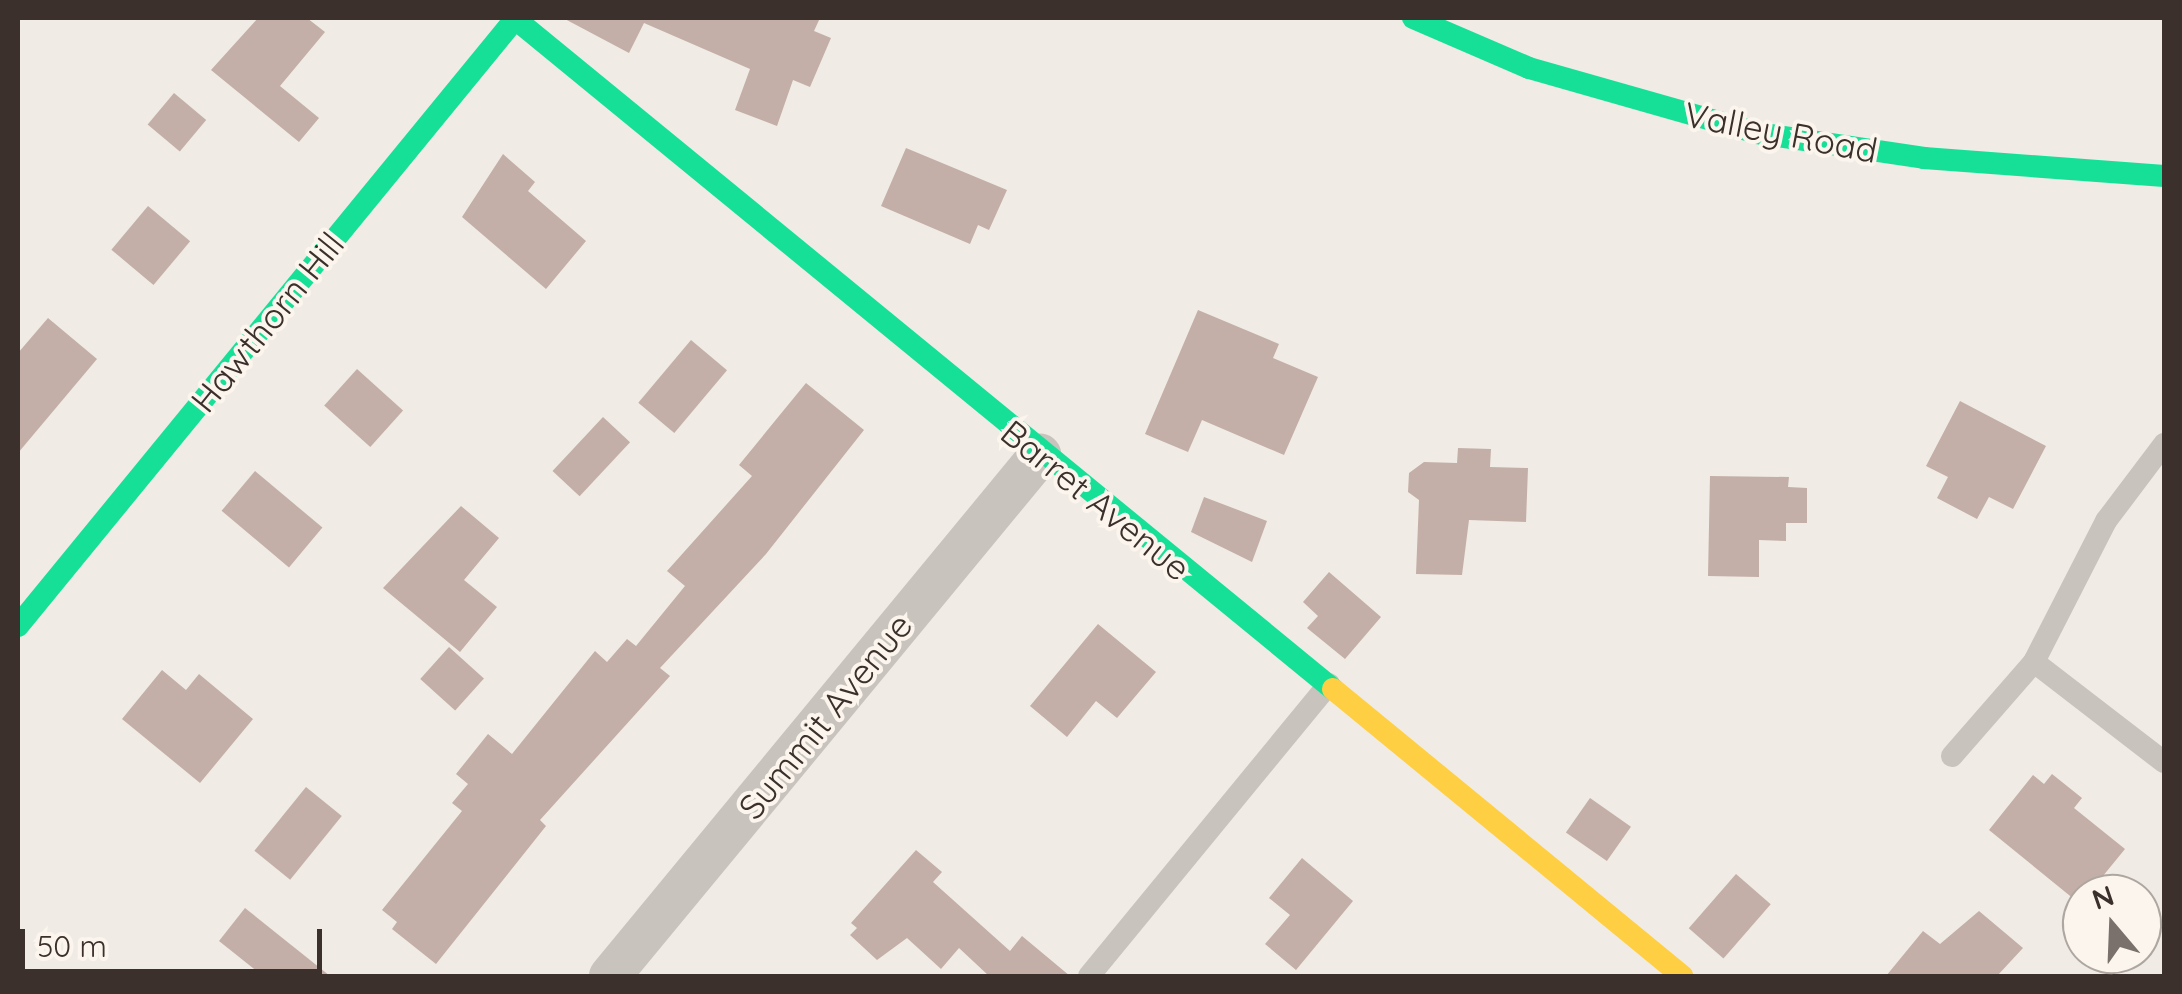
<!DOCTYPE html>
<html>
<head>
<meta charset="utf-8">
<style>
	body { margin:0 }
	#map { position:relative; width:2182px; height:994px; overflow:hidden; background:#f0ebe5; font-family:Quicksand,sans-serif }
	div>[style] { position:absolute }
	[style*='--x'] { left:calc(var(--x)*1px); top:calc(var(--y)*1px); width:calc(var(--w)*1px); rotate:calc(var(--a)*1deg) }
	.building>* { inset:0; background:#c3afa7; transform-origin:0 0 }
	.lane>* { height:22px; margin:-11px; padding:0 11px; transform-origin:11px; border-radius:11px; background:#c9c3be }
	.street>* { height:42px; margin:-21px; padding:0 21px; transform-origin:21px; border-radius:21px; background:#c9c3be }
	.fast>* { height:22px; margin:-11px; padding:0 11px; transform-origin:11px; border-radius:11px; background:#16e098 }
	.slow>* { height:22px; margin:-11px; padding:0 11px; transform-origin:11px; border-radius:11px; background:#ffcf43 }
	span { translate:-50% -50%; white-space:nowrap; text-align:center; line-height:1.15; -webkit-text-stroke:8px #fbf5ee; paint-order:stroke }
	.street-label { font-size:35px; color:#3b302b }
	.frame { position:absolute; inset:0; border:20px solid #3b302b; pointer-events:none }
	.north { position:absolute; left:2062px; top:874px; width:100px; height:100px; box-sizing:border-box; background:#fbf5ee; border:2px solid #aea6a0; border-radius:50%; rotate:341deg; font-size:28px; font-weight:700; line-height:40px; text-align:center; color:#3b302b }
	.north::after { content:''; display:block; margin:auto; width:35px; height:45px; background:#7a716c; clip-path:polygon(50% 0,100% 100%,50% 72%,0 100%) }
	.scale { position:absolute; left:20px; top:929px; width:302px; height:45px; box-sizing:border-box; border:5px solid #3b302b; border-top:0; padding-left:12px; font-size:30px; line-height:35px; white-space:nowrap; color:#3b302b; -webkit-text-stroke:8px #fbf5ee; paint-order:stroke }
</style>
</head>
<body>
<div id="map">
	<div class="building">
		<div style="clip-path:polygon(258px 18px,307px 18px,325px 32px,280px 86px,319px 118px,299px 142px,211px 70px)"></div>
		<div style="clip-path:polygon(563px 18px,820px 18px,814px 31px,831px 38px,810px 87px,793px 80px,777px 126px,735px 110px,750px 69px,644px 23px,629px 53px)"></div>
		<div style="left:174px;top:93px;width:42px;height:41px;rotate:40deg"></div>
		<div style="clip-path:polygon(906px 148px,1007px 190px,989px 230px,978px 225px,970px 244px,881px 206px)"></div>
		<div style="clip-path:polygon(503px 154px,535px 182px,528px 191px,586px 241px,546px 289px,462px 217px)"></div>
		<div style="left:148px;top:206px;width:55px;height:57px;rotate:40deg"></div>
		<div style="clip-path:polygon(1198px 310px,1279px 344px,1273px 358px,1318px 377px,1284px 455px,1202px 420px,1188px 452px,1145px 434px)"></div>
		<div style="clip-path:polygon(48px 318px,97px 359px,18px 453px,18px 353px)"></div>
		<div style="left:691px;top:340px;width:47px;height:82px;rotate:40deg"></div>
		<div style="left:357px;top:369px;width:62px;height:49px;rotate:42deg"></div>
		<div style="clip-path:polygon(806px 383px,864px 430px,766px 554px,660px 668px,670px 676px,540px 820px,546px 826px,436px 964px,392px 929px,397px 922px,382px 910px,462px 811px,452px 803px,468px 784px,456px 774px,488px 734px,512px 754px,595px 651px,607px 662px,627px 639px,636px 646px,685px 586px,667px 571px,752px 476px,739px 465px)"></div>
		<div style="clip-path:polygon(1960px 401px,2046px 446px,2013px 509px,1989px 497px,1977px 519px,1937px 498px,1948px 477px,1926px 466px)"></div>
		<div style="left:603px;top:417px;width:37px;height:74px;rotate:43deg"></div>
		<div style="clip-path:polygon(1458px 448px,1491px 449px,1490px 467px,1528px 468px,1526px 522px,1469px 520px,1462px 575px,1416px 574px,1419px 500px,1408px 492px,1409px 473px,1424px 462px,1457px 463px)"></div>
		<div style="left:255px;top:471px;width:88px;height:52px;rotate:40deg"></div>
		<div style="clip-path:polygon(1710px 476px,1789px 477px,1788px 487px,1807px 488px,1807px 523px,1786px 523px,1786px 541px,1759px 540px,1759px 577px,1708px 576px)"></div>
		<div style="clip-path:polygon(1204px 497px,1267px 521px,1252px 562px,1191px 532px)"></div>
		<div style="clip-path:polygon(461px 506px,499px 538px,464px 580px,497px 607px,460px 652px,383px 588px)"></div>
		<div style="clip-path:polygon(1329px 572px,1381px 617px,1345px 659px,1307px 628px,1318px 616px,1303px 602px)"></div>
		<div style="clip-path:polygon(1098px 624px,1156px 672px,1117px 718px,1096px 701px,1067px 737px,1030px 706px)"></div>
		<div style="left:449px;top:647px;width:47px;height:43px;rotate:42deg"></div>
		<div style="clip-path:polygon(162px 670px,186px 690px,199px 674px,253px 719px,200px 783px,122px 719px)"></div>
		<div style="clip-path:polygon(2052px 774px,2082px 798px,2074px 808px,2125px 849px,2080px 904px,1989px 830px,2033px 775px,2044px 784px)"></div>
		<div style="left:306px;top:787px;width:46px;height:82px;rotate:39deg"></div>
		<div style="left:1590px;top:798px;width:50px;height:42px;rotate:35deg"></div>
		<div style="clip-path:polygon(916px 850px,942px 872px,933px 882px,1010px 951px,1022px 936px,1070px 976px,989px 976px,959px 948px,941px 969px,907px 938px,877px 960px,850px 935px,857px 928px,851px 923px)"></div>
		<div style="clip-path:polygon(1302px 858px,1353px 901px,1296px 970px,1265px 944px,1290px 915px,1269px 898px)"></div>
		<div style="left:1736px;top:874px;width:46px;height:72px;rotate:41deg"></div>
		<div style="clip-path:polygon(245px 908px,330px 976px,263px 976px,219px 941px)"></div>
		<div style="clip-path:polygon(1979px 911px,2023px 948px,1997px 976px,1886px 976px,1923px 931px,1940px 944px)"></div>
	</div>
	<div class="lane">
		<div style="--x:2164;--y:444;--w:96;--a:127"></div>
		<div style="--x:2106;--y:521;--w:158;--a:117.1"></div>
		<div style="--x:2034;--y:662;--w:164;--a:37.6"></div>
		<div style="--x:1952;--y:756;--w:125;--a:-48.9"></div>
		<div style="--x:1089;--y:976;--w:378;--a:-50.6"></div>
	</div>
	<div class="street">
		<div style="--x:610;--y:976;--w:676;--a:-50.47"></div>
	</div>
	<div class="fast">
		<div style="--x:514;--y:18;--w:1059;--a:39.33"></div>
		<div style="--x:1413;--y:18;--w:126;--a:23.3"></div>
		<div style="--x:1529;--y:68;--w:237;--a:15.9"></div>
		<div style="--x:1757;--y:133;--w:169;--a:8.5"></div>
		<div style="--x:1924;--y:158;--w:241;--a:4.3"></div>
		<div style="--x:18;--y:626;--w:785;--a:-50.69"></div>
	</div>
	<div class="slow">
		<div style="--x:1333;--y:689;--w:452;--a:39.4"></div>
	</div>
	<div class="street-label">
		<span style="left:1781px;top:132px;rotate:11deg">Valley Road</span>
		<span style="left:267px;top:322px;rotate:-51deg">Hawthorn Hill</span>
		<span style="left:1096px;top:500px;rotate:39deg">Barret Avenue</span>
		<span style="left:825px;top:716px;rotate:-51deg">Summit Avenue</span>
	</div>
	<div class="frame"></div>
	<div class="north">N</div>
	<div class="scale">50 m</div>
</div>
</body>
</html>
